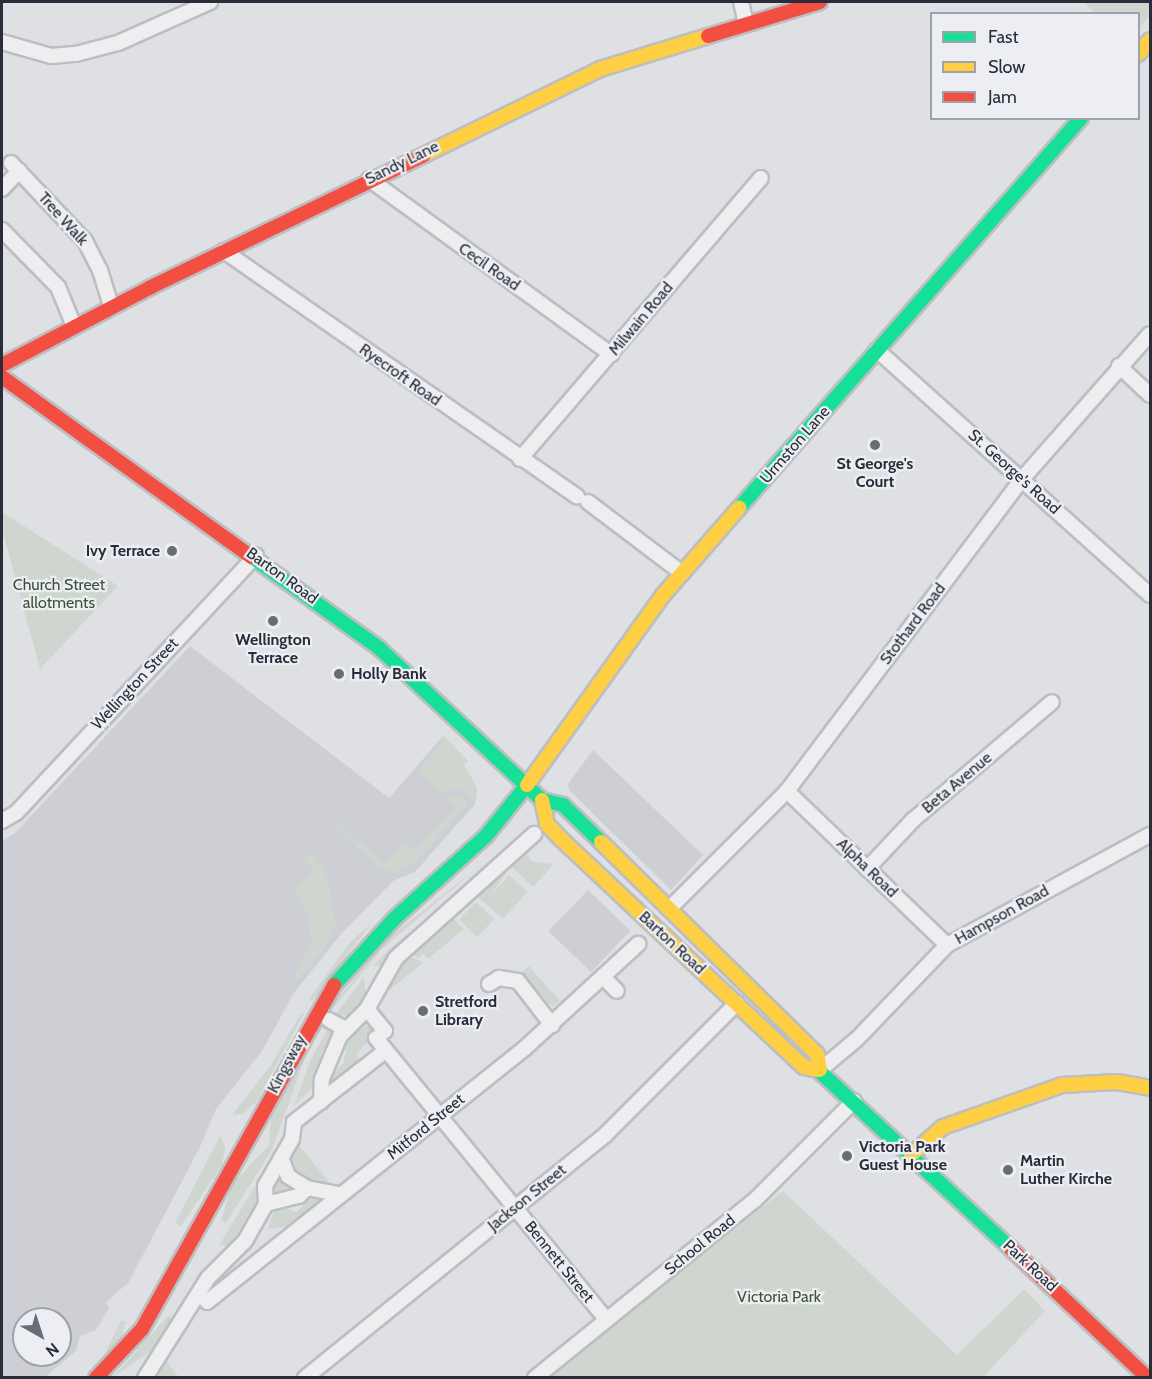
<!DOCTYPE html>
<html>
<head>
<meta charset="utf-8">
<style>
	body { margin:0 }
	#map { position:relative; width:1152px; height:1379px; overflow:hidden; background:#dfe0e3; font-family:Cabin,sans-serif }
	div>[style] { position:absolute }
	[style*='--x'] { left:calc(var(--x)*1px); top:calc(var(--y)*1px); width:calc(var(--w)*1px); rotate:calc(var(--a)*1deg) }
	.built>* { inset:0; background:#cdcfd5; transform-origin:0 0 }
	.green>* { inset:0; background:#cfd6cf; transform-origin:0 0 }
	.roads { filter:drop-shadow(2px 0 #bdbec1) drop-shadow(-2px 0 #bdbec1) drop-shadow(0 2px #bdbec1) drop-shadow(0 -2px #bdbec1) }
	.street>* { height:14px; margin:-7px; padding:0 7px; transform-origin:7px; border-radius:7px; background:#eeeef0 }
	.fast>* { height:14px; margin:-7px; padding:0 7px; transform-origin:7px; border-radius:7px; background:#16e098 }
	.slow>* { height:14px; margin:-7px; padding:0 7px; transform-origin:7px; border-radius:7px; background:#ffcf43 }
	.jam>* { height:14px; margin:-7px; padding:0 7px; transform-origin:7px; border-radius:7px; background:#f24e42 }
	.dots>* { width:16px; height:16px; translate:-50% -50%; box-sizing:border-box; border:3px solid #eceef3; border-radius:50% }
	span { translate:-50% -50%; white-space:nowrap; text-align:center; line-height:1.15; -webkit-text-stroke:4.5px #eceef3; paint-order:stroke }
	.street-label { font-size:16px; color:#282d39 }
	.poi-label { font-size:16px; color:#282d39; font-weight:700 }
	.right { translate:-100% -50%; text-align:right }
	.left { translate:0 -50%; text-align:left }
	.park-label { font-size:16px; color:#3b5337 }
	.frame { position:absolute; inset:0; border:3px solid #282d39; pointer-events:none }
	.legend { position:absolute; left:930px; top:12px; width:210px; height:108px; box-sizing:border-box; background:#eceef3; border:2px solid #9ea1a9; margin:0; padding:8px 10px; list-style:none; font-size:18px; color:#282d39 }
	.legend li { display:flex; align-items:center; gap:12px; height:30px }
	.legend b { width:30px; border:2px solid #9ea1a9 }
	.north { position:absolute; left:12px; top:1307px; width:60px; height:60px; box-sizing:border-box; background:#eceef3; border:2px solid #9ea1a9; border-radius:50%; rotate:141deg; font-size:16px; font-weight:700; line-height:24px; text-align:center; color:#282d39 }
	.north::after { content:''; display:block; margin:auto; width:21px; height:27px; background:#686c74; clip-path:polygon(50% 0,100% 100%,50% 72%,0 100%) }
</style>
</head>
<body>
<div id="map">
	<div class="built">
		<div style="clip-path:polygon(evenodd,190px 646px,389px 798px,443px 736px,468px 761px,464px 765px,477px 788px,475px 804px,415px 872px,393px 881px,341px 934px,294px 993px,262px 1051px,216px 1109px,200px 1147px,150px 1242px,128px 1283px,106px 1302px,109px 1308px,96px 1330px,80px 1336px,76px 1351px,45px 1377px,2px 1377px,2px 841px,15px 833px,190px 646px,24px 1319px,60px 1319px,60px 1355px,24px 1355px,24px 1319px)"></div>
		<div style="clip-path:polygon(593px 750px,703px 855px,671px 890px,569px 790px,568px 784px)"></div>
		<div style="left:588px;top:890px;width:59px;height:57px;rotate:44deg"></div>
	</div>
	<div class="green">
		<div style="clip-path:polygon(1084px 2px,1150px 2px,1150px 15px,1139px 28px,1138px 14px,1094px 13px)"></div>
		<div style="clip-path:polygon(2px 512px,118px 586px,40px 669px,2px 529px)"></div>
		<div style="clip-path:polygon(446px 738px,468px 761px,464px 765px,477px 788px,472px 802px,459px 788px,441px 793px,418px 771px)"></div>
		<div style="clip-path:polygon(459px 793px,468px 804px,415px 862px,395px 874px,373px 863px,334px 821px,384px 863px,403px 843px,415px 851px,455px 807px,445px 797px)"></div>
		<div style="clip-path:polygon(312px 852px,328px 879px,336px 925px,326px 947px,297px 981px,293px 979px,312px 942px,306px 912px,293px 888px,315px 873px,304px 858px)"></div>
		<div style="clip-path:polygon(528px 855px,531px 861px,554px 864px,533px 887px,506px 862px,513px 856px)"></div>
		<div style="left:500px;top:867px;width:9px;height:38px;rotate:36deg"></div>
		<div style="clip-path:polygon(476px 869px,382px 949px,330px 1012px,327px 1010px,392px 935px)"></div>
		<div style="left:509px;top:875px;width:25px;height:37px;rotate:42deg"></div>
		<div style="left:476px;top:902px;width:25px;height:25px;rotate:43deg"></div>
		<div style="clip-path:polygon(443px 907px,385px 965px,373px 966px,392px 947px)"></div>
		<div style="clip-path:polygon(450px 915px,464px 929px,428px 959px,424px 954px,418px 958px,408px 952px)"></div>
		<div style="clip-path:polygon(371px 924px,312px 1001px,309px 999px,350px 942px)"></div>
		<div style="clip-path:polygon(407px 956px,424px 962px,387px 992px,395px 970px)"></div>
		<div style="clip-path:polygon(529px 966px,560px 1001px,553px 1006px,543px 1002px,519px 975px)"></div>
		<div style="clip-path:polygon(364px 977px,367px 999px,363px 1005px,348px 1016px,335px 1015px)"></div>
		<div style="clip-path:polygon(301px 1013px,304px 1014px,257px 1101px,243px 1114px,232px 1115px,271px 1065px)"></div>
		<div style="clip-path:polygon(320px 1024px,323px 1025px,304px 1061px,272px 1150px,226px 1223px,221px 1220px,233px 1183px,269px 1145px,271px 1118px)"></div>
		<div style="clip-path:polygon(367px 1025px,377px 1031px,356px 1055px,365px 1065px,332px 1091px,325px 1083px,344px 1062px,347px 1039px)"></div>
		<div style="clip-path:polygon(328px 1028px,334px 1035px,321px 1054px,315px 1085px,294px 1106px,310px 1061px)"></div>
		<div style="clip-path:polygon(220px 1136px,225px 1148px,222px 1165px,181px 1226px,175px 1223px)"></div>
		<div style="clip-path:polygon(295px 1141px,331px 1184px,315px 1185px,293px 1174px,290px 1165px)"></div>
		<div style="clip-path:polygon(280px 1175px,290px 1191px,272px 1196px,269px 1184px)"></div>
		<div style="clip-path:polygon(257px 1183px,258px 1201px,238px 1240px,232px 1245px,219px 1245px)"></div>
		<div style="clip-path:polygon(783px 1191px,957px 1355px,1024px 1289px,1045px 1311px,983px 1377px,549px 1377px)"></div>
		<div style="clip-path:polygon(314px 1196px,330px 1199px,290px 1230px,287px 1227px,268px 1229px,274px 1210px,281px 1207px,296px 1212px)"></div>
		<div style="clip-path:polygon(168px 1316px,174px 1319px,155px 1348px,112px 1378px)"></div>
		<div style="clip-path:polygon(121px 1320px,126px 1322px,119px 1345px,102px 1360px)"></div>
		<div style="clip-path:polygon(164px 1358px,178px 1376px,149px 1378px)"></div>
	</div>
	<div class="roads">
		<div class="street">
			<div style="--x:741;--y:2;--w:22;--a:77"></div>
			<div style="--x:2;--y:42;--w:51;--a:15.9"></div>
			<div style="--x:51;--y:56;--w:25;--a:-5"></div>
			<div style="--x:76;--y:54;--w:43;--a:-14.7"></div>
			<div style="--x:118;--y:43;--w:101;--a:-24"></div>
			<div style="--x:11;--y:163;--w:108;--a:46.5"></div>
			<div style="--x:85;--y:241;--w:33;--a:63"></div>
			<div style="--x:100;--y:270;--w:38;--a:73"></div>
			<div style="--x:369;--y:179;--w:299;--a:35.9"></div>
			<div style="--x:2;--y:189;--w:25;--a:-47"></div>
			<div style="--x:2;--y:230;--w:80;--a:45.5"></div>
			<div style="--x:58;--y:287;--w:42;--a:67.7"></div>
			<div style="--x:224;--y:251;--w:430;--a:34.8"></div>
			<div style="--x:877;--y:350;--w:367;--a:41.9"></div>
			<div style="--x:1119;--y:366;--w:42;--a:43.1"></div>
			<div style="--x:520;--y:459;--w:370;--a:-49.4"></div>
			<div style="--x:588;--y:502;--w:118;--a:37.1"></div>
			<div style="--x:787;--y:791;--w:222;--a:43.9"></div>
			<div style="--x:2;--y:821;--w:16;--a:-30"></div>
			<div style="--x:16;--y:813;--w:352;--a:-47"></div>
			<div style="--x:867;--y:869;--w:67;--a:-46.8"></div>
			<div style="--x:913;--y:820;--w:182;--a:-40.3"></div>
			<div style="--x:669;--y:909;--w:167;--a:-45"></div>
			<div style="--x:787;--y:791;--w:391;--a:-53"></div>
			<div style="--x:1022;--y:479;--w:193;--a:-48.6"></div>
			<div style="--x:604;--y:978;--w:18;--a:45"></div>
			<div style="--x:489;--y:984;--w:12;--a:-31"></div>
			<div style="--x:499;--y:978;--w:19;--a:9"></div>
			<div style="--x:518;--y:981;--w:56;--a:52.3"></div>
			<div style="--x:367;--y:1009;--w:28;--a:51"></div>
			<div style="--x:385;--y:1031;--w:4;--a:146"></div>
			<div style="--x:329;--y:1020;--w:18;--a:29"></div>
			<div style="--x:376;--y:1038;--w:363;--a:50.7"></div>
			<div style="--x:820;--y:1070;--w:48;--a:-40"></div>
			<div style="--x:857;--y:1039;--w:130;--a:-46.2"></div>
			<div style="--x:947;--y:945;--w:231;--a:-28.5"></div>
			<div style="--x:321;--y:1102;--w:23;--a:-88"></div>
			<div style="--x:322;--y:1079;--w:47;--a:-67.3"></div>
			<div style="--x:340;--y:1036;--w:38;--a:-45"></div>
			<div style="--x:367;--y:1009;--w:59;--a:-60.4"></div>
			<div style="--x:396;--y:958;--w:186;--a:-41.9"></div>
			<div style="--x:307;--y:1188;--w:31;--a:11"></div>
			<div style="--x:266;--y:1204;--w:34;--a:-14"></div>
			<div style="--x:299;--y:1196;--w:11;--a:-45"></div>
			<div style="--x:307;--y:1188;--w:22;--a:-148"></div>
			<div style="--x:288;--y:1176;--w:20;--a:-110"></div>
			<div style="--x:207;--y:1302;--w:407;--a:-38.6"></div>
			<div style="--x:525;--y:1048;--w:154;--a:-42.6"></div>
			<div style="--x:145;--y:1378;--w:118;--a:-57.8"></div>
			<div style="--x:208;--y:1278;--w:52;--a:-45"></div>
			<div style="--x:245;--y:1241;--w:43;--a:-60.4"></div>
			<div style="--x:266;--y:1204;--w:18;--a:-93"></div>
			<div style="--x:265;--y:1186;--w:54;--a:-60.1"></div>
			<div style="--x:292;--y:1139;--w:17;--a:-83"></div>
			<div style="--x:294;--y:1122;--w:109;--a:-37.9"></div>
			<div style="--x:305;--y:1378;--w:387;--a:-39"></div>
			<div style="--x:606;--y:1134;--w:185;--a:-45"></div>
			<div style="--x:535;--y:1378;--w:283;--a:-39"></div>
			<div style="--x:755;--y:1200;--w:140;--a:-45"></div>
		</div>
		<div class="fast">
			<div style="--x:739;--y:508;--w:519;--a:-48.75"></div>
			<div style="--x:252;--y:557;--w:156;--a:35.6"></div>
			<div style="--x:379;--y:648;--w:223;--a:43"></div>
			<div style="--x:542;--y:800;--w:22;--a:13"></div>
			<div style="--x:563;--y:805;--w:53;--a:44.2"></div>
			<div style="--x:334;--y:985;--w:89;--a:-47.7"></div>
			<div style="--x:394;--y:919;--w:124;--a:-42.1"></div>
			<div style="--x:486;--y:836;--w:65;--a:-51.2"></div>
			<div style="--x:818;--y:1070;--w:263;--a:42.8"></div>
		</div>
		<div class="slow">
			<div style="--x:1138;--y:54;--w:18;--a:-49"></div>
			<div style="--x:424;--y:155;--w:196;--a:-26"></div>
			<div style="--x:600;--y:69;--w:113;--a:-17"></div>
			<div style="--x:527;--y:785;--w:234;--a:-54.4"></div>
			<div style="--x:663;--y:595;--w:116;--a:-48.9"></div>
			<div style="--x:542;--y:800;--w:25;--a:78"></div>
			<div style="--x:547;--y:824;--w:21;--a:47"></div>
			<div style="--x:561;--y:839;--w:333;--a:43.2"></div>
			<div style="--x:804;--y:1067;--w:14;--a:12"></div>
			<div style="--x:601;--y:842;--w:303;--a:44.5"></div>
			<div style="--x:817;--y:1054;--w:16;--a:79"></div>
			<div style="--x:911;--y:1155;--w:43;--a:-41.2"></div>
			<div style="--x:943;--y:1127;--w:126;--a:-19.4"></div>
			<div style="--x:1062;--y:1085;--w:55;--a:-3.1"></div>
			<div style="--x:1117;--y:1082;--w:34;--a:10"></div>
		</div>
		<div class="jam">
			<div style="--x:708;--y:36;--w:117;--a:-16.9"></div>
			<div style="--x:2;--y:365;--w:168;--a:-27.6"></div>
			<div style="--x:151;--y:287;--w:303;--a:-25.8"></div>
			<div style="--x:2;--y:377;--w:308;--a:35.8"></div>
			<div style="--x:1011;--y:1249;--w:188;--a:43.3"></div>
			<div style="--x:96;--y:1378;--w:67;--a:-46.8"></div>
			<div style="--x:142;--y:1329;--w:394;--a:-60.8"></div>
		</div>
	</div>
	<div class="dots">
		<div style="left:875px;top:445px;background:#686c74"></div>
		<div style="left:172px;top:551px;background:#686c74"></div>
		<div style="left:273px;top:621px;background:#686c74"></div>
		<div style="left:339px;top:674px;background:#686c74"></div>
		<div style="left:423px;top:1011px;background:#686c74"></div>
		<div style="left:847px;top:1156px;background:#686c74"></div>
		<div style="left:1008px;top:1170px;background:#686c74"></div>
	</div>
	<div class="street-label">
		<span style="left:402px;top:163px;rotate:-26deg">Sandy Lane</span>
		<span style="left:63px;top:219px;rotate:48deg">Tree Walk</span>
		<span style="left:489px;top:267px;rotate:35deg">Cecil Road</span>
		<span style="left:641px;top:319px;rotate:-50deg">Milwain Road</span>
		<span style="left:400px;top:375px;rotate:35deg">Ryecroft Road</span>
		<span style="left:795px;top:445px;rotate:-49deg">Urmston Lane</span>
		<span style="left:1014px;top:472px;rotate:42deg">St. George's Road</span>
		<span style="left:282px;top:576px;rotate:36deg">Barton Road</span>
		<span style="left:913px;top:624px;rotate:-53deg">Stothard Road</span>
		<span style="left:135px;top:684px;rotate:-47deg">Wellington Street</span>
		<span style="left:957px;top:783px;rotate:-40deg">Beta Avenue</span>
		<span style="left:867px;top:868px;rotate:44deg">Alpha Road</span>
		<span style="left:1002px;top:915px;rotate:-29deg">Hampson Road</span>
		<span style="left:672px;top:943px;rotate:43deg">Barton Road</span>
		<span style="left:287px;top:1064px;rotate:-62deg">Kingsway</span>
		<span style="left:426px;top:1127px;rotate:-39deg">Mitford Street</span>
		<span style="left:527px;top:1198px;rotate:-39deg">Jackson Street</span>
		<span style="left:700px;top:1245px;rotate:-39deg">School Road</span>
		<span style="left:559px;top:1262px;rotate:51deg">Bennett Street</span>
		<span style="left:1030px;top:1266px;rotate:43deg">Park Road</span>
	</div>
	<div class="poi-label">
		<span style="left:875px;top:473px">St George's<br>Court</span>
		<span class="right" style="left:160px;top:551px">Ivy Terrace</span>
		<span style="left:273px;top:649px">Wellington<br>Terrace</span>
		<span class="left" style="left:351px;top:674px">Holly Bank</span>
		<span class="left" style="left:435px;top:1011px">Stretford<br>Library</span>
		<span class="left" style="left:859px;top:1156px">Victoria Park<br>Guest House</span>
		<span class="left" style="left:1020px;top:1170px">Martin<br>Luther Kirche</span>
	</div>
	<div class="park-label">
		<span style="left:59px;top:594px">Church Street<br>allotments</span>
		<span style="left:779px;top:1297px">Victoria Park</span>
	</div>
	<div class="frame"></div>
	<ul class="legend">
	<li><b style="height:8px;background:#16e098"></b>Fast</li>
	<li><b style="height:8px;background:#ffcf43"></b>Slow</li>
	<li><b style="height:8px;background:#f24e42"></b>Jam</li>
	</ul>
	<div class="north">N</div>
</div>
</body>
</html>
